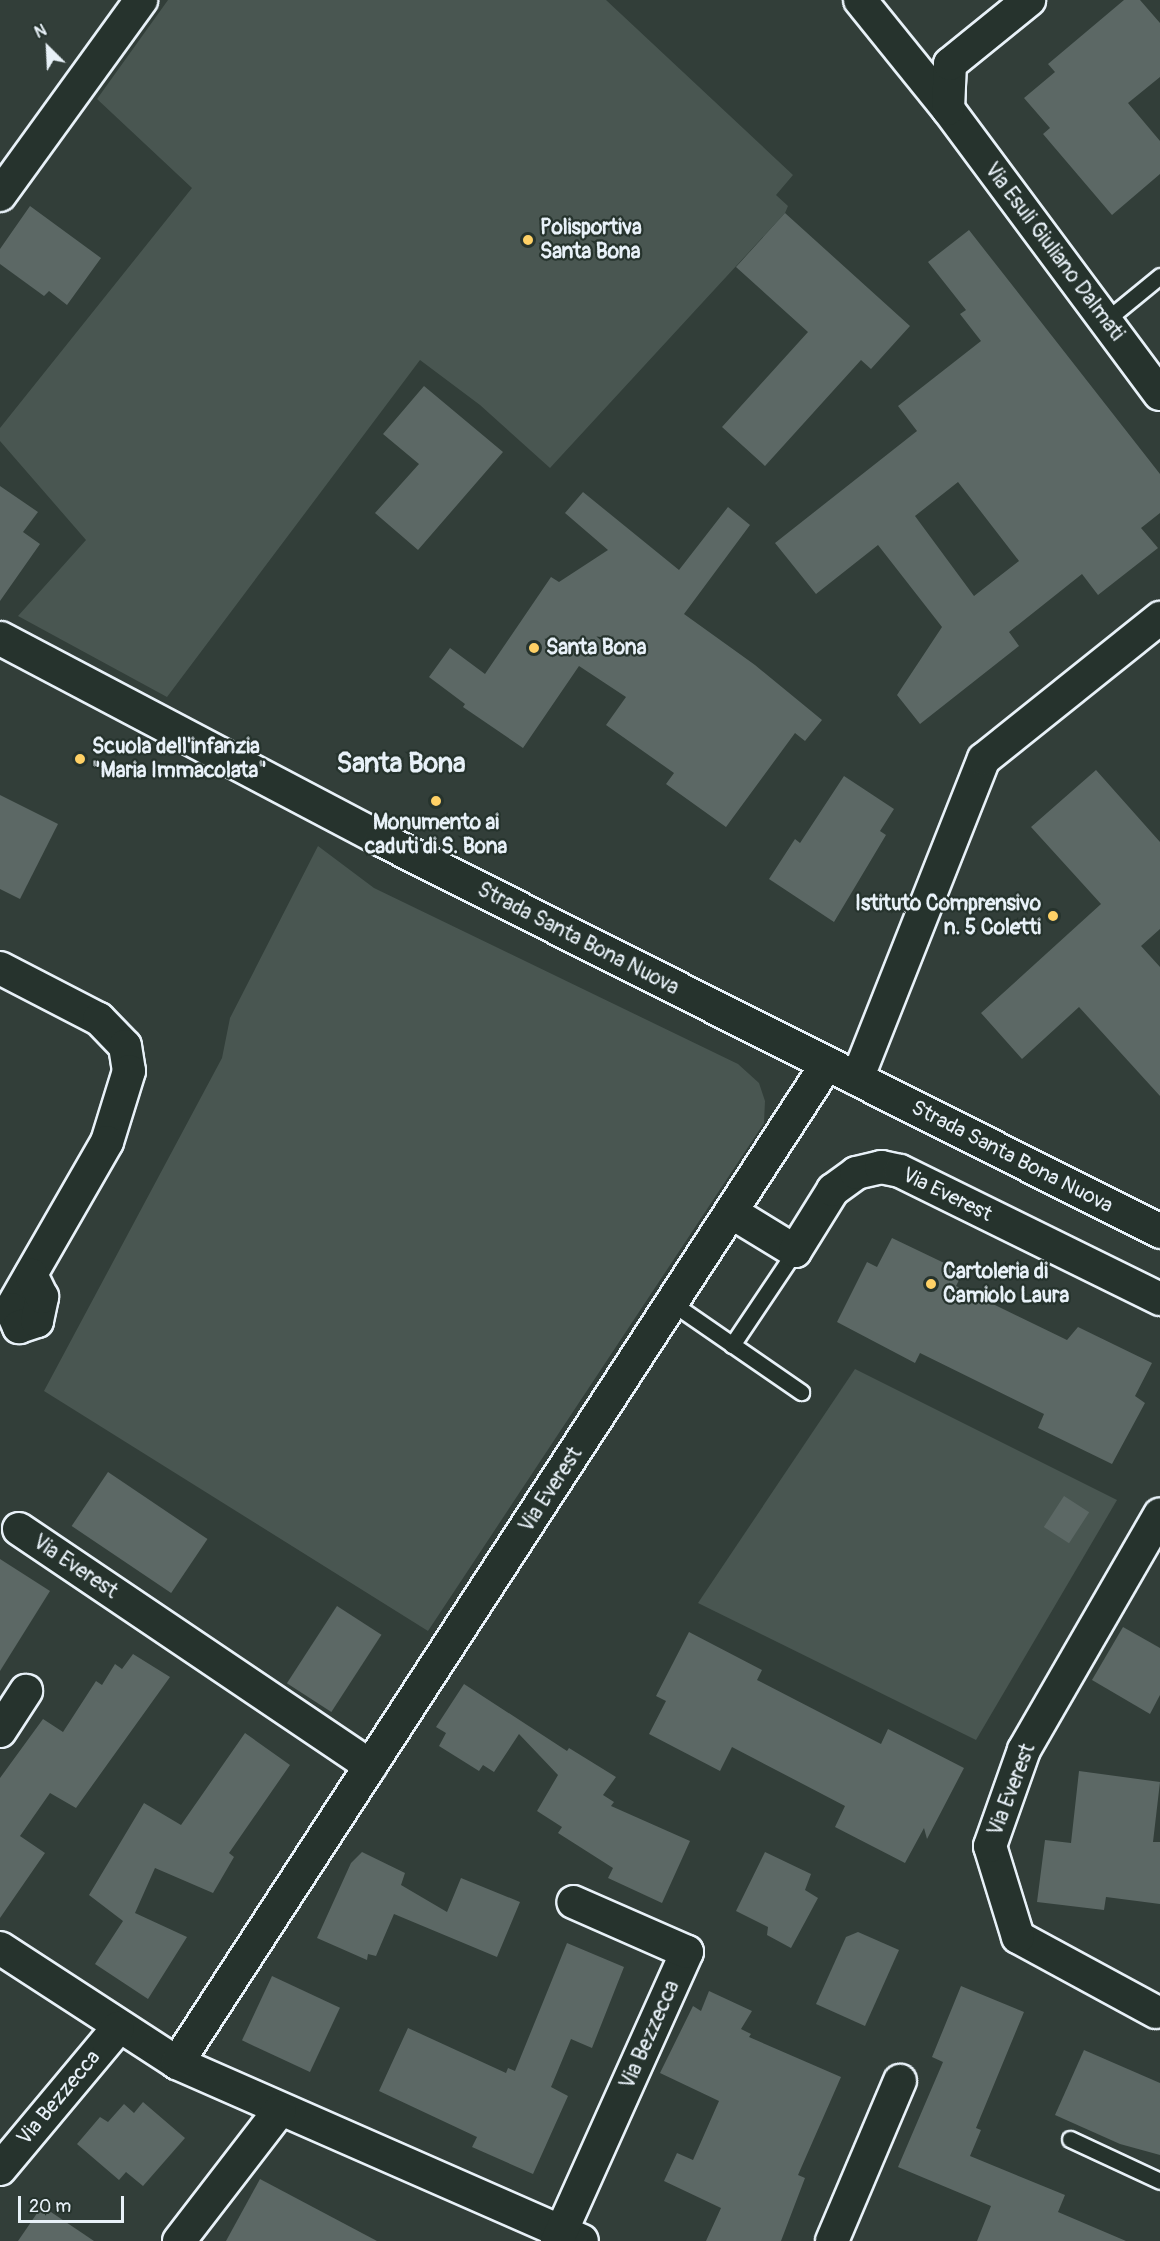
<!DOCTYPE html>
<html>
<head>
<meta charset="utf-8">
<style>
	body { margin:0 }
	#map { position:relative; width:1160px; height:2241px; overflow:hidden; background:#323e39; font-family:Pangolin,sans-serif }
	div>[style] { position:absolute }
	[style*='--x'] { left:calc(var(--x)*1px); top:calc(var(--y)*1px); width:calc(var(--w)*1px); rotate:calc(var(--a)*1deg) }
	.green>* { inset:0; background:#495651 }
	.building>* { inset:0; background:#5c6865; transform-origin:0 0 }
	.roads { filter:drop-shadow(2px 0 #e8f1f8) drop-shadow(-2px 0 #e8f1f8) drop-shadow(0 2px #e8f1f8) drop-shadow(0 -2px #e8f1f8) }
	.service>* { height:15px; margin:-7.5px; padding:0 7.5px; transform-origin:7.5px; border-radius:7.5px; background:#26332d }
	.minor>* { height:32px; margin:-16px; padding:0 16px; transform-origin:16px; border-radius:16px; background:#26332d }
	.tertiary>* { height:33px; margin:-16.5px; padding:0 16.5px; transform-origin:16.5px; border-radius:16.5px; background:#26332d }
	.dots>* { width:16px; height:16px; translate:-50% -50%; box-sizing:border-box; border:3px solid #26332d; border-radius:50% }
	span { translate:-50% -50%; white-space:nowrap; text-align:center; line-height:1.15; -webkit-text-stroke:4.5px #26332d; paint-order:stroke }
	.poi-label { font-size:21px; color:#e8f1f8; font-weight:700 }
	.left { translate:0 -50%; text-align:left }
	.right { translate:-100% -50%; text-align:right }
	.street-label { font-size:21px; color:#e8f1f8 }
	.district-label { font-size:27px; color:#e8f1f8; font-weight:700 }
	.north { position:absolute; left:18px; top:18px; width:60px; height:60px; -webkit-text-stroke:4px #26332d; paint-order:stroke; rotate:336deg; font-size:16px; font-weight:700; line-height:24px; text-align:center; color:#e8f1f8 }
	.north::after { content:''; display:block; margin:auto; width:21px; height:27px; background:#e8f1f8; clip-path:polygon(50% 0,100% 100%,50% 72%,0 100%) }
	.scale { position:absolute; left:18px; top:2196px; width:106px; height:27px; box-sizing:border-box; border:3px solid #e8f1f8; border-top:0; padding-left:8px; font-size:18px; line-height:21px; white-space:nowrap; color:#e8f1f8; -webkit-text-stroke:4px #26332d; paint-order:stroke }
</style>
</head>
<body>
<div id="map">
	<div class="green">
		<div style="clip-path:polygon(168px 0,606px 0,793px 175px,776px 195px,788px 206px,785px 213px,550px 468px,480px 405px,420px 360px,167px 697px,18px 616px,86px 540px,0 441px,0 428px,192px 188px,97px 99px)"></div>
		<div style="clip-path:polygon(318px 846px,374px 888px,738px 1064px,759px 1083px,765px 1101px,764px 1123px,428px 1631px,44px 1391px,222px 1058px,230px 1018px)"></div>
		<div style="clip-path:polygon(855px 1369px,1117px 1500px,976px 1740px,698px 1603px)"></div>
	</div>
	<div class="building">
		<div style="clip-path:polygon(1124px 0,1140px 0,1160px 23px,1160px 77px,1128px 103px,1160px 141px,1160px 174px,1112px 215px,1043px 134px,1050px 128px,1024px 98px,1055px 72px,1048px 64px)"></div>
		<div style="clip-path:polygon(30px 206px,101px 258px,67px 305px,49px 291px,44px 296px,0 264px,0 249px)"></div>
		<div style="clip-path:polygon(785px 213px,910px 326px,871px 369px,861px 360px,765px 466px,722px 427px,808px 332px,736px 267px)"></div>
		<div style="clip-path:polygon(evenodd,969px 230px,1160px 474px,1160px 513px,1141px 528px,1158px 548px,1098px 595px,1082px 574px,1009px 632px,1019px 646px,920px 724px,897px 695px,942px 627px,878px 545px,816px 594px,775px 543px,917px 431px,898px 406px,981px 341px,960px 314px,966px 310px,928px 262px,969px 230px,958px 482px,1019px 561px,974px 596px,915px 516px,958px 482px)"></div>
		<div style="clip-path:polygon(424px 386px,503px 452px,418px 550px,375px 513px,419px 464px,383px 434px)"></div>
		<div style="clip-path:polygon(0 486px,38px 512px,23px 532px,40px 544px,0 601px)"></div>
		<div style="clip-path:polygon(583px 492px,679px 570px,728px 507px,750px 525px,684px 614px,755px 665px,822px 720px,805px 741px,795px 733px,726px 827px,666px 784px,674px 773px,606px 725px,626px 697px,579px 666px,523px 748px,463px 707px,465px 704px,429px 677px,450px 648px,485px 674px,551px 577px,559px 582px,608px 550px,565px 513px)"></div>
		<div style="clip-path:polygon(1096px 770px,1160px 842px,1160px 929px,1141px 946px,1160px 967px,1160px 1096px,1079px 1007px,1022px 1059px,981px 1013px,1101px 904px,1031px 827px)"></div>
		<div style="clip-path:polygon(844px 776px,894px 809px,880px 831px,886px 835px,834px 922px,769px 879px,795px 839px,800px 843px)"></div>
		<div style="clip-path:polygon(0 795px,58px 824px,20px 899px,0 889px)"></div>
		<div style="clip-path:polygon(892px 1238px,963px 1272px,956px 1286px,1067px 1340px,1078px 1327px,1152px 1363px,1135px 1396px,1145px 1403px,1112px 1464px,1038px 1428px,1044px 1414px,920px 1353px,915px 1363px,837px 1322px,867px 1262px,877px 1267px)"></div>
		<div style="left:108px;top:1472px;width:120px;height:65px;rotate:34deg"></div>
		<div style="left:1064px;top:1496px;width:30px;height:37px;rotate:33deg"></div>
		<div style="clip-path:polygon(0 1559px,50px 1591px,0 1671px)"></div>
		<div style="left:337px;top:1606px;width:53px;height:92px;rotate:33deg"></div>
		<div style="clip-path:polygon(1123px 1627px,1160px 1648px,1160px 1695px,1150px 1714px,1092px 1680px)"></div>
		<div style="clip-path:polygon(689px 1632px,762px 1670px,757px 1680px,881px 1744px,888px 1729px,964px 1768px,927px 1839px,924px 1828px,905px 1863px,835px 1827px,845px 1806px,732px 1747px,720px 1771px,649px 1734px,666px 1701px,656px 1696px)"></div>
		<div style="clip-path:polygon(133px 1654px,170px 1677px,76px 1808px,50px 1793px,20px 1836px,45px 1853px,0 1918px,0 1778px,43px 1719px,63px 1732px,96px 1681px,102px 1685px,115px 1664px,122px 1669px)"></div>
		<div style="clip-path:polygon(464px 1684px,567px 1751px,569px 1748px,616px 1777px,603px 1795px,614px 1802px,611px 1806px,690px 1841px,662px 1903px,608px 1878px,613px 1868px,558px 1833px,562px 1827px,537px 1811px,558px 1775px,519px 1734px,494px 1772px,483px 1765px,479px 1771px,439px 1746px,446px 1733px,436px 1727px)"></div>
		<div style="clip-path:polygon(245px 1733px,290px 1765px,229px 1853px,234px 1857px,213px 1893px,155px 1868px,135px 1913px,187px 1937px,148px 1999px,95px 1964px,123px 1921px,89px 1895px,144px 1803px,181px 1825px)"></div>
		<div style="clip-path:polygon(1079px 1771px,1160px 1782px,1153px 1842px,1160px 1842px,1160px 1904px,1106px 1897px,1104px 1910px,1037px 1902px,1045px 1840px,1071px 1843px)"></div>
		<div style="clip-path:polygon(362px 1852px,405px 1873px,401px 1885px,447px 1912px,461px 1878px,520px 1902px,497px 1957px,394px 1914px,376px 1956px,368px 1954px,367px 1960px,317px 1938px,351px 1863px)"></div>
		<div style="clip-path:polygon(765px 1852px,811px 1874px,805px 1890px,818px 1898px,791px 1948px,767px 1935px,768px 1927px,736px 1911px)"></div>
		<div style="clip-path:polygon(858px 1932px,899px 1950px,865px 2026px,816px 2004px,846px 1937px)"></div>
		<div style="clip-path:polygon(567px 1943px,624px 1967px,592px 2048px,571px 2039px,551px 2087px,568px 2096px,533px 2174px,472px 2147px,477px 2137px,379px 2091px,408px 2028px,506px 2073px,508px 2068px,515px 2071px)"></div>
		<div style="left:272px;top:1976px;width:75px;height:71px;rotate:25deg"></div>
		<div style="clip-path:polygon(961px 1986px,1024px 2012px,976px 2128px,981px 2130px,970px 2156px,1065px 2195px,1058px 2212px,1126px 2241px,977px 2241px,991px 2206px,898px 2167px,943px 2062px,932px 2057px)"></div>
		<div style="clip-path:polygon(709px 1991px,752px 2011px,741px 2029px,751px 2034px,749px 2037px,841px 2077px,798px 2175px,805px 2178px,781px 2241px,706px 2241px,721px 2208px,664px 2181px,677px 2153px,693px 2160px,719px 2101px,660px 2073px,693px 2006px,701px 2011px)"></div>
		<div style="clip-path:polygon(1084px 2050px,1160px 2083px,1160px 2155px,1120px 2144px,1055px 2115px)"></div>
		<div style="clip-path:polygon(143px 2102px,185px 2138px,143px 2186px,126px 2172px,119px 2180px,77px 2144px,100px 2117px,108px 2122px,124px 2104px,134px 2113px)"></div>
		<div style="clip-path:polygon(260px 2179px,377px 2241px,226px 2241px)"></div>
		<div style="clip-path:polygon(42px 2206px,94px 2241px,18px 2241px)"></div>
	</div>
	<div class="roads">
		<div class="service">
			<div style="--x:1105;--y:321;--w:71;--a:-39.3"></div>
			<div style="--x:672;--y:1303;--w:157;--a:34.6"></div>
			<div style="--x:732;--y:1345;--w:113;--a:-56.2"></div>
			<div style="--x:1070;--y:2139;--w:99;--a:25"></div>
		</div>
		<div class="minor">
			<div style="--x:860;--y:0;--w:140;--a:51.1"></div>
			<div style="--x:948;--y:109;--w:355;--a:53.4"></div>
			<div style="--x:948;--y:109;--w:45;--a:-87.5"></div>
			<div style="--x:950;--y:64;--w:102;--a:-39"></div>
			<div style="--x:0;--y:195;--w:241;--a:-54.1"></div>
			<div style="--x:0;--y:968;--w:111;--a:27.3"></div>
			<div style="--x:99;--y:1019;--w:37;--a:46"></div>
			<div style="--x:125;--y:1046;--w:25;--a:81"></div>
			<div style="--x:129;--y:1071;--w:74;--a:107.2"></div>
			<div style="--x:107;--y:1142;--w:193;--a:119.9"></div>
			<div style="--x:11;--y:1309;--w:20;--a:66"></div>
			<div style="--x:19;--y:1327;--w:19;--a:-18"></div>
			<div style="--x:37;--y:1321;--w:25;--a:-78"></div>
			<div style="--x:42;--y:1297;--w:25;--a:-116"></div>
			<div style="--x:857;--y:1079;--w:344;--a:-68.4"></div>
			<div style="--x:984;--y:759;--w:226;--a:-38.7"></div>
			<div style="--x:731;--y:1212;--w:75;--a:31.4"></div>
			<div style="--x:795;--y:1251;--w:72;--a:-58.1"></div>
			<div style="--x:833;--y:1190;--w:29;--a:-36"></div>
			<div style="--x:856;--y:1173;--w:26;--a:-13"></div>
			<div style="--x:881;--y:1167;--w:19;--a:12"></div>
			<div style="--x:900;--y:1171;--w:290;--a:26.2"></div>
			<div style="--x:19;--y:1529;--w:424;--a:34"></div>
			<div style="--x:0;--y:1731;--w:48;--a:-57"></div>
			<div style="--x:0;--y:1948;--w:211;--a:33"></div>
			<div style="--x:177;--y:2063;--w:442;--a:23.7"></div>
			<div style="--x:1156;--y:2012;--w:157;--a:-151.5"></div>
			<div style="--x:1018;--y:1937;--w:95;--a:-107.1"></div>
			<div style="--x:990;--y:1846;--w:102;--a:-70.5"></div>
			<div style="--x:1024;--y:1750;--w:272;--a:-60"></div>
			<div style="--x:177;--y:2063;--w:1192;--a:-56.95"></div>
			<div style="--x:0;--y:2169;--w:184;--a:-50.1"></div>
			<div style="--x:179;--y:2241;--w:165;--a:-52.4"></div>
			<div style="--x:557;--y:2241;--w:317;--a:-65.8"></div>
			<div style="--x:687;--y:1952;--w:124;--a:-156.3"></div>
			<div style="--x:832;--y:2241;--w:174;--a:-67"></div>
		</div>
		<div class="tertiary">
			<div style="--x:0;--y:638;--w:431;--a:27.8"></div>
			<div style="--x:381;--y:839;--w:872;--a:26.71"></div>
		</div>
	</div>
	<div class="dots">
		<div style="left:528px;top:240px;background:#ffd166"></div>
		<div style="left:534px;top:648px;background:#ffd166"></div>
		<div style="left:80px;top:759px;background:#ffd166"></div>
		<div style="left:436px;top:801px;background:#ffd166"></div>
		<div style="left:1053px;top:916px;background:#ffd166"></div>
		<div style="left:931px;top:1284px;background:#ffd166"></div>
	</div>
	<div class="poi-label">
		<span class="left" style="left:540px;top:240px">Polisportiva<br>Santa Bona</span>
		<span class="left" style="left:546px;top:648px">Santa Bona</span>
		<span class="left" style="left:92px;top:759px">Scuola dell'infanzia<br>"Maria Immacolata"</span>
		<span style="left:436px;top:835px">Monumento ai<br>caduti di S. Bona</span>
		<span class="right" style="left:1041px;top:916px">Istituto Comprensivo<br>n. 5 Coletti</span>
		<span class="left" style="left:943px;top:1284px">Cartoleria di<br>Camiolo Laura</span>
	</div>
	<div class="street-label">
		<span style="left:1054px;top:252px;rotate:53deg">Via Esuli Giuliano Dalmati</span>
		<span style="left:578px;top:939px;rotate:27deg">Strada Santa Bona Nuova</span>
		<span style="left:1012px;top:1157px;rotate:27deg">Strada Santa Bona Nuova</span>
		<span style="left:947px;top:1195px;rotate:26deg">Via Everest</span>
		<span style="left:551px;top:1490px;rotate:-57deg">Via Everest</span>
		<span style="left:75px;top:1567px;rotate:34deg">Via Everest</span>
		<span style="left:1012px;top:1790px;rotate:-69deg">Via Everest</span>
		<span style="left:650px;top:2035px;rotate:-66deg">Via Bezzecca</span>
		<span style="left:59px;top:2098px;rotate:-50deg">Via Bezzecca</span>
	</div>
	<div class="district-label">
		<span style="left:401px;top:764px">Santa Bona</span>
	</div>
	<div class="north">N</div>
	<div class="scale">20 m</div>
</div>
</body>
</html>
